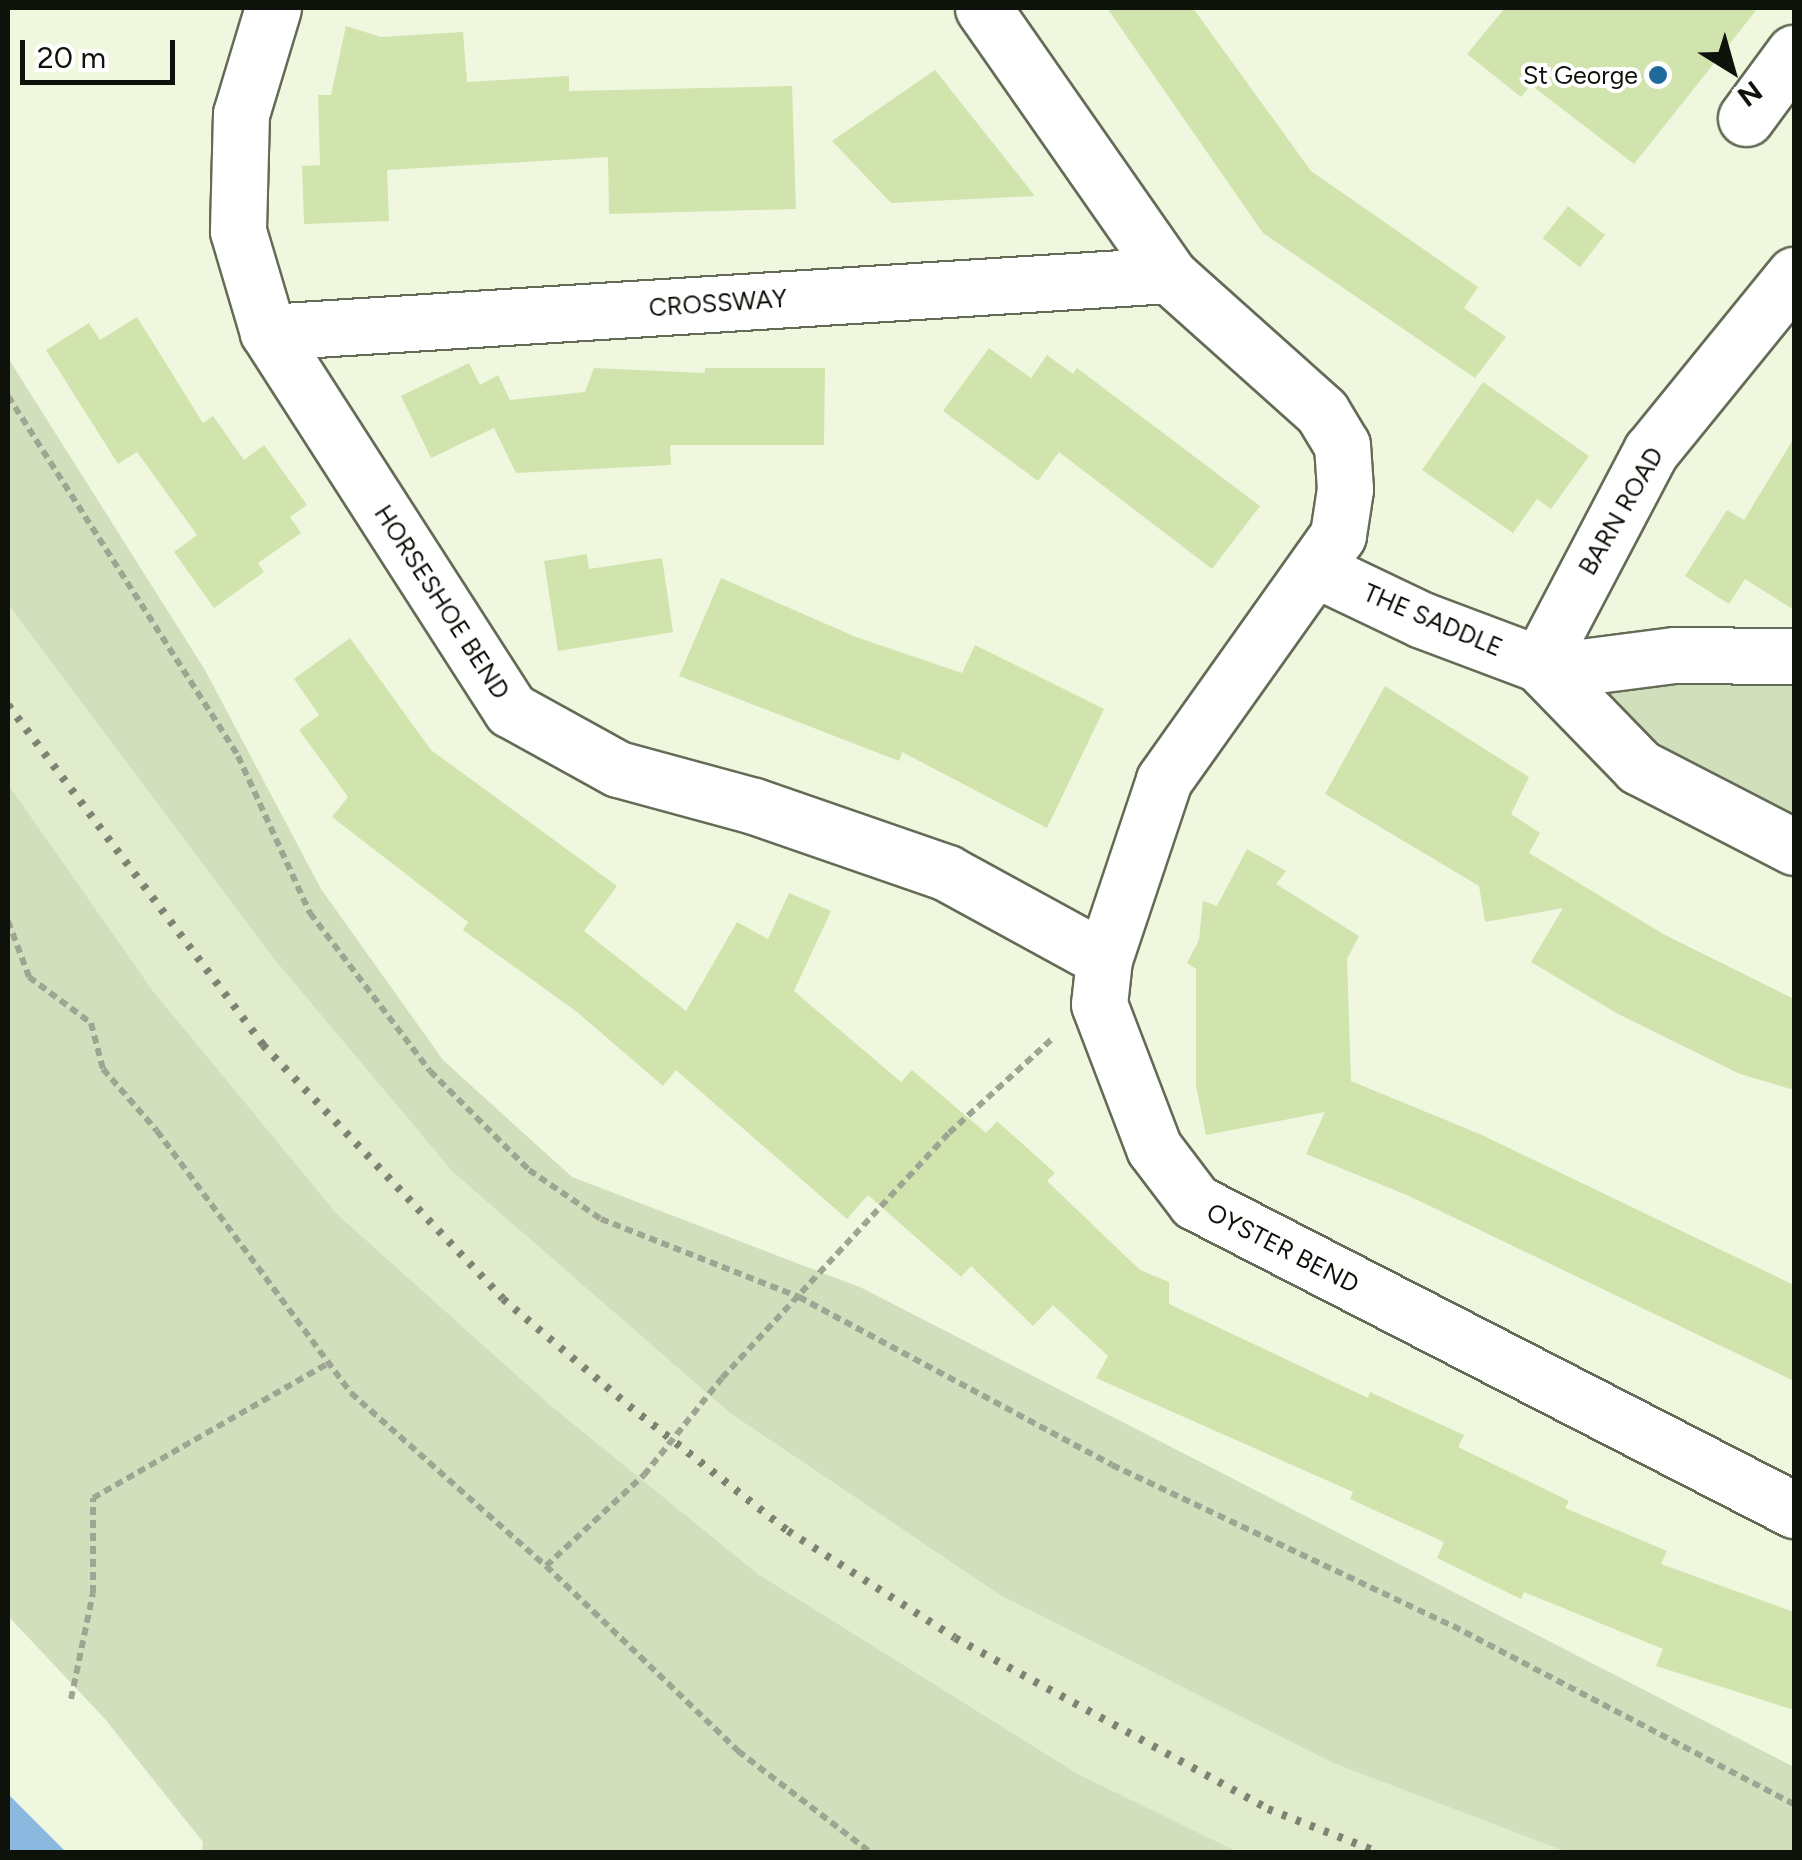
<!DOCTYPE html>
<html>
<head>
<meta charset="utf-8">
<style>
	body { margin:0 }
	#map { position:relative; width:1802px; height:1860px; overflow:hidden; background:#eff8df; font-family:Figtree,sans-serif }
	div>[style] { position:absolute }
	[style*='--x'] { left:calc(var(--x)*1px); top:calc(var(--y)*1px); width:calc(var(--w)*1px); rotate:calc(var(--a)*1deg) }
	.built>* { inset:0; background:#e1eccd }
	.green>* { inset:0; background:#d2dfbc }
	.water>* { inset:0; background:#8ab8de }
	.building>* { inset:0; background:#d1e4ae; transform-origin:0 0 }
	.path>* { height:6px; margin-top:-3px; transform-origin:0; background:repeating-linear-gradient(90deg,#9ea592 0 8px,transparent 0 13px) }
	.roads { filter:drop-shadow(2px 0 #646c57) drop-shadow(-2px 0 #646c57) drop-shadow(0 2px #646c57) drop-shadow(0 -2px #646c57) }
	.minor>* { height:55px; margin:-27.5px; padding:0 27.5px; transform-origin:27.5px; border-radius:27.5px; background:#fff }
	.rail>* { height:8px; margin-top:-4px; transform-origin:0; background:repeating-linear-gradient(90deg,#7d8373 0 5px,transparent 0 15px) }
	.path-bridge>* { height:6px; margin-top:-3px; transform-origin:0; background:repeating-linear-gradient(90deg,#9ea592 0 8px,transparent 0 13px) }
	.dots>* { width:28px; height:28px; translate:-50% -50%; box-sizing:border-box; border:5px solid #fff; border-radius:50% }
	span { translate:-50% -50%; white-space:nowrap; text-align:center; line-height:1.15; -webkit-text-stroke:8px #fff; paint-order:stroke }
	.poi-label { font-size:25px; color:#0f120a }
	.right { translate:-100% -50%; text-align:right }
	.street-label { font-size:25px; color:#0f120a }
	.frame { position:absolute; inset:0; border:10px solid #0f120a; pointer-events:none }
	.north { position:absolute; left:1682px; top:20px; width:100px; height:100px; -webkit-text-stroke:8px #fff; paint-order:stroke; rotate:143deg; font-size:28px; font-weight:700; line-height:40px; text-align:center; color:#0f120a }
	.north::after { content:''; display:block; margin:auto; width:35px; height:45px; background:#0f120a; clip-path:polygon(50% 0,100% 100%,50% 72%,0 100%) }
	.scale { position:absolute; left:20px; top:40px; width:155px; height:45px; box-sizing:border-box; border:5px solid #0f120a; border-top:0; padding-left:12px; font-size:30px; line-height:35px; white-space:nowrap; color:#0f120a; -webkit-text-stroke:8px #fff; paint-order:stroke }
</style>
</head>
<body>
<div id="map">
	<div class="built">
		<div style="clip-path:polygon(8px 604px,275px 960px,600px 1298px,730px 1413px,1000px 1595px,1333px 1763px,1567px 1852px,1238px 1852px,1078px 1774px,758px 1574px,550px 1405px,337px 1214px,153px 991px,8px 784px)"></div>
	</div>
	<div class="green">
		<div style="clip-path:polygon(8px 358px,205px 670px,321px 889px,443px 1060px,572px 1177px,862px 1288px,1794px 1767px,1794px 1852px,1567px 1852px,1333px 1763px,1000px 1595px,730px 1413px,453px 1172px,275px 960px,8px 604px)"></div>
		<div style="clip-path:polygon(1794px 669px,1794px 815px,1666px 748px,1593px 692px,1594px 684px)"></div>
		<div style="clip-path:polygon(8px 784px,153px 991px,337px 1214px,550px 1405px,758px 1574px,1078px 1774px,1238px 1852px,202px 1852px,203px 1842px,105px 1719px,8px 1616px)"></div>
	</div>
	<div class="water">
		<div style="clip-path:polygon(8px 1794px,66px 1852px,8px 1852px)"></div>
	</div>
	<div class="building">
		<div style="clip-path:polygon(1107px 8px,1193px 8px,1311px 171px,1478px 287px,1464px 308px,1506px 337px,1475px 378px,1263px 233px)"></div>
		<div style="clip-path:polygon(1505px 8px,1758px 8px,1634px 164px,1531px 85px,1521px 97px,1467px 54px)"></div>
		<div style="clip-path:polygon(346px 26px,381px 37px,463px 32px,467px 82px,569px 76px,569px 91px,792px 86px,796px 209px,609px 214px,608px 157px,387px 170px,389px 221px,304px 224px,302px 166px,320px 165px,318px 95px,331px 95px)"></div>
		<div style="clip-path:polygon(935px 70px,1035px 196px,891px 203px,832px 141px)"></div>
		<div style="left:1568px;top:206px;width:47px;height:41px;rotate:38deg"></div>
		<div style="clip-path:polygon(137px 317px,203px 423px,213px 416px,244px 460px,264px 445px,307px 505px,290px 517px,301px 533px,258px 563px,264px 572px,214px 608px,174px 552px,197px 535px,137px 452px,118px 464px,46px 350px,89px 323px,100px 340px)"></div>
		<div style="clip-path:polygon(989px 348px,1031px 378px,1047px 355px,1073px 374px,1077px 368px,1260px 506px,1212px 569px,1059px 452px,1038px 481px,943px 411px)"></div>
		<div style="clip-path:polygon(469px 363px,480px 385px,498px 375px,510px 400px,585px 392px,594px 368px,705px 373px,705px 368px,825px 368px,824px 445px,670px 445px,671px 465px,516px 473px,494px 428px,431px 458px,401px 396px)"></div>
		<div style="clip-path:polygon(1483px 382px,1589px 456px,1551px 509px,1537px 499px,1513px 533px,1422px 470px)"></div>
		<div style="clip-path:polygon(1794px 438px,1794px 610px,1745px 579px,1729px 604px,1685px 576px,1727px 510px,1744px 520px)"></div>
		<div style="clip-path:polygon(587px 554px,589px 569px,662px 558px,673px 632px,558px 651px,544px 561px)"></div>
		<div style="clip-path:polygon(721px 578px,856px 637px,962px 673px,975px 645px,1104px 709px,1047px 828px,902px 752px,899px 761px,679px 676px)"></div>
		<div style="clip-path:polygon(350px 638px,431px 750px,617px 886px,584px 931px,686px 1011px,737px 922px,768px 939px,789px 893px,831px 911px,794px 991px,901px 1082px,912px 1070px,986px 1133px,997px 1121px,1055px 1173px,1047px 1181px,1140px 1270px,1169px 1282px,1169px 1304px,1368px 1398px,1370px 1392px,1464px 1435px,1458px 1447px,1569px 1501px,1565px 1508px,1667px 1551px,1661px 1564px,1794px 1612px,1794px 1710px,1656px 1666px,1663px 1649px,1524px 1592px,1521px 1599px,1437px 1558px,1444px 1542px,1350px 1499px,1353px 1492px,1096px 1378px,1108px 1356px,1053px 1305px,1033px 1326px,971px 1266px,961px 1277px,868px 1195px,847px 1219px,676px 1070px,663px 1086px,577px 1012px,463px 930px,468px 922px,332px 817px,348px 797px,299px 730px,319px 715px,294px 679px)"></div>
		<div style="clip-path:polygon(1385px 686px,1529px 777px,1511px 814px,1540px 833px,1529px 853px,1665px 935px,1794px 999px,1794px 1090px,1740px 1074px,1618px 1014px,1531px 962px,1563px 908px,1485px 922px,1479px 886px,1325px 794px)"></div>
		<div style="clip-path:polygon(1247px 849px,1286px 871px,1276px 884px,1359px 936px,1347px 959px,1351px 1081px,1482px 1135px,1794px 1285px,1794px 1381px,1409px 1196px,1306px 1154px,1325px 1112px,1206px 1135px,1196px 1086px,1196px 969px,1187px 963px,1199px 940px,1203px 901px,1217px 906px)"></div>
	</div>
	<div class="path">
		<div style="--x:8;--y:396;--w:427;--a:57.4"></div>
		<div style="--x:238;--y:756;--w:173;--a:65.4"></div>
		<div style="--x:310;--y:913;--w:198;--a:52.8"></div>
		<div style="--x:430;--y:1071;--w:140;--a:45"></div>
		<div style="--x:529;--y:1170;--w:87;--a:34.2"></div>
		<div style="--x:601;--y:1219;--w:213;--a:21.5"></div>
		<div style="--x:799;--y:1297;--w:355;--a:28.2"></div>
		<div style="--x:1112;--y:1465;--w:377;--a:25.3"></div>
		<div style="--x:1453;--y:1626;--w:385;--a:27.6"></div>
		<div style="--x:8;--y:921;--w:60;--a:69.4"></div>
		<div style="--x:29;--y:977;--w:77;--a:36.6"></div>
		<div style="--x:91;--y:1023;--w:48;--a:75.4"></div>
		<div style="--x:103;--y:1069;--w:82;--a:48.9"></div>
		<div style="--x:157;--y:1131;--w:326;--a:53.5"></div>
		<div style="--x:351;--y:1393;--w:261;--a:41.6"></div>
		<div style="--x:546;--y:1566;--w:134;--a:-42.9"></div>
		<div style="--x:722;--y:1378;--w:334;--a:-47.2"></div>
		<div style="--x:949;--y:1133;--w:142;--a:-42.4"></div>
		<div style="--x:546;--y:1566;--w:267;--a:43.9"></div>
		<div style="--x:738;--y:1751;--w:166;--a:37.4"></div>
		<div style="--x:71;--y:1699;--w:108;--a:-78.3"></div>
		<div style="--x:93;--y:1593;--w:95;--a:-90"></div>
		<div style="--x:93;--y:1498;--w:272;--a:-29.8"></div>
	</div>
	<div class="roads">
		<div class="minor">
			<div style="--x:273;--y:8;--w:111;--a:106.8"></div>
			<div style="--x:241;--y:114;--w:117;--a:91.5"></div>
			<div style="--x:238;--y:231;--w:105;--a:73.5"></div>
			<div style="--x:268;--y:332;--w:449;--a:57.3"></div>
			<div style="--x:511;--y:710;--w:122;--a:28.9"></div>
			<div style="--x:618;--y:769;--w:141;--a:15.2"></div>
			<div style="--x:754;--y:806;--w:204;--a:19.1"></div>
			<div style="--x:947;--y:873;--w:179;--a:28.7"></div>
			<div style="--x:983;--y:8;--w:325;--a:55.1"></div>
			<div style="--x:1169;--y:275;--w:205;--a:41.8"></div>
			<div style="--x:1322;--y:412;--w:39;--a:59"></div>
			<div style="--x:1342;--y:445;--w:44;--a:86.1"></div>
			<div style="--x:1345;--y:489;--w:47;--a:98.7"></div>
			<div style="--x:1338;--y:535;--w:301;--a:125.4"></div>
			<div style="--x:1164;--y:780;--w:189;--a:108.5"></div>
			<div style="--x:1104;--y:959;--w:45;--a:96.3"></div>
			<div style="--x:1099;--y:1004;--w:154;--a:69.1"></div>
			<div style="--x:1154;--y:1148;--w:68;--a:52.8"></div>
			<div style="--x:1195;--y:1202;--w:674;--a:27.21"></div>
			<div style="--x:1746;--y:118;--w:81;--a:-53.6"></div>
			<div style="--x:268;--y:332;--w:903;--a:-3.62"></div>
			<div style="--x:1315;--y:569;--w:119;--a:25.5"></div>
			<div style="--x:1422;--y:620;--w:125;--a:20.6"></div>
			<div style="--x:1539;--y:664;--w:144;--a:45.8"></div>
			<div style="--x:1639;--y:767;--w:174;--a:27.3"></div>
			<div style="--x:1539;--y:664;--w:241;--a:-62.3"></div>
			<div style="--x:1651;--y:451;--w:227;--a:-50.9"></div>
			<div style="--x:1550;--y:671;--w:125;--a:-7.4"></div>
			<div style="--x:1674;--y:655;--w:120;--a:0.5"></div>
		</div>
	</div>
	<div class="rail">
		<div style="--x:8;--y:705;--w:425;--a:53.1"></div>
		<div style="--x:263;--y:1045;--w:349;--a:46.6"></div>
		<div style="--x:503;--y:1299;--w:165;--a:40.3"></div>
		<div style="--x:629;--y:1406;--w:202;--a:38.2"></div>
		<div style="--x:788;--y:1531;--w:198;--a:32.6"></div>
		<div style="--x:955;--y:1638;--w:357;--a:28.6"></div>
		<div style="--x:1268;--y:1809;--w:118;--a:21.4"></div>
	</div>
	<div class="path-bridge">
		<div style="--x:644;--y:1475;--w:124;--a:-51.2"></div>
	</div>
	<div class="dots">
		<div style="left:1658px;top:75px;background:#1f6a9d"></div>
	</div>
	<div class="poi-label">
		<span class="right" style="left:1638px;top:75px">St George</span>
	</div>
	<div class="street-label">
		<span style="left:718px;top:303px;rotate:-4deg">CROSSWAY</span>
		<span style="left:1621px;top:511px;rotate:-60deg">BARN ROAD</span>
		<span style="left:442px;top:602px;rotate:57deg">HORSESHOE BEND</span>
		<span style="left:1433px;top:620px;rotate:23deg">THE SADDLE</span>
		<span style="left:1283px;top:1248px;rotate:27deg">OYSTER BEND</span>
	</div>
	<div class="frame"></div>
	<div class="north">N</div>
	<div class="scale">20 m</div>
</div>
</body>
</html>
